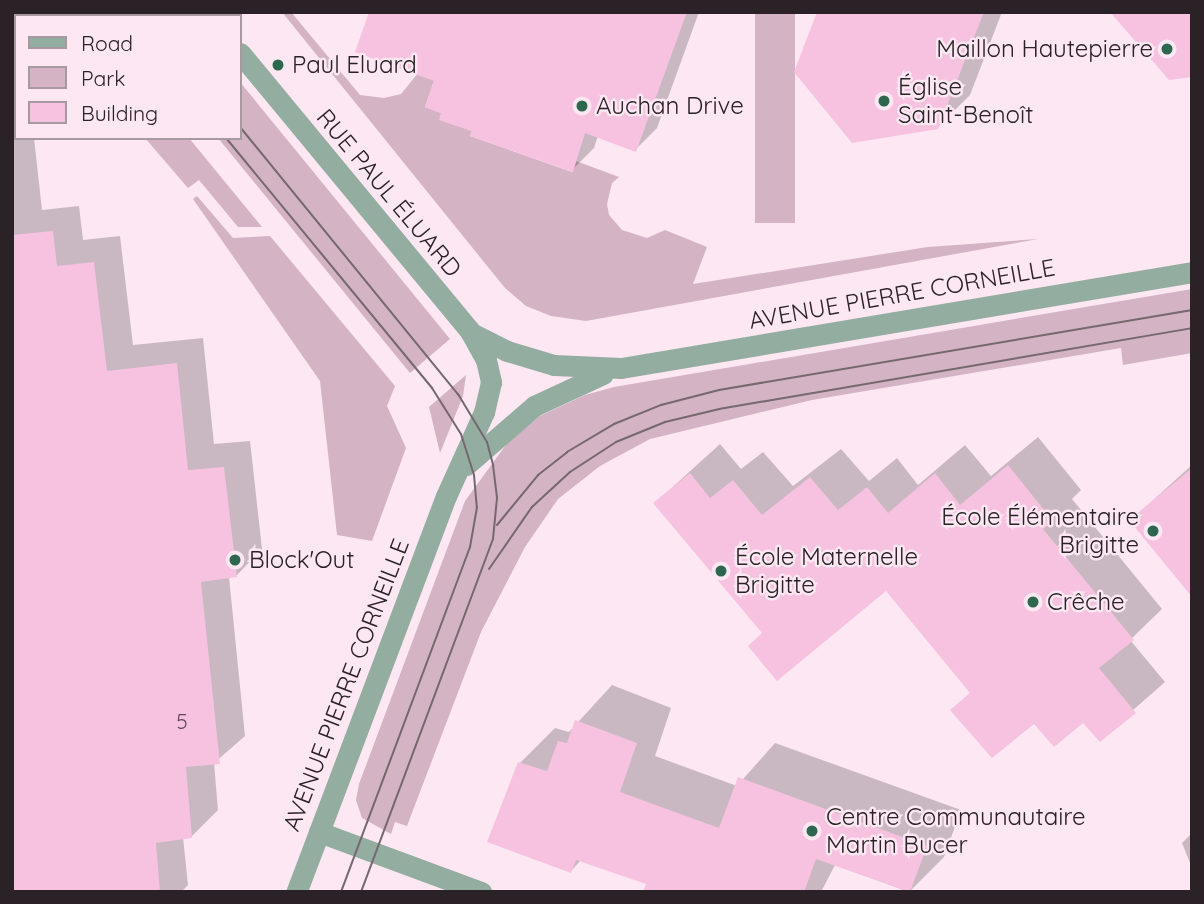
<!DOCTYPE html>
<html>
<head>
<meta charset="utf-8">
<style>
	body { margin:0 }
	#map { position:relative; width:1204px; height:904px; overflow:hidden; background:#fce7f2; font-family:Quicksand,sans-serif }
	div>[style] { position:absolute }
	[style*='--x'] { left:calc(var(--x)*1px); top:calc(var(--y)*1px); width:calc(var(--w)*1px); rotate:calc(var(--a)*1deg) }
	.green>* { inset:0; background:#d3b3c4; transform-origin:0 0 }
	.shadow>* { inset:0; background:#0003 }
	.building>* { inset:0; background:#f7c1e0 }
	.minor>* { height:21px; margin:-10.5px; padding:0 10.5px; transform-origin:10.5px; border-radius:10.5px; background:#94ada1 }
	.tram>* { height:2px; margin:-1px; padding:0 1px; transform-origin:1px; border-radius:1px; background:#75686f }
	.dots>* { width:19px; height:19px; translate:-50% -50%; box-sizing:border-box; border:4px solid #fce7f2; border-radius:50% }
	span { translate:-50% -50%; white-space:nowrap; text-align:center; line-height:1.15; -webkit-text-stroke:5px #fce7f2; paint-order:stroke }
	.number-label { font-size:21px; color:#5d4a54 }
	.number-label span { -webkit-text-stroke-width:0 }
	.poi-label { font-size:24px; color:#2a2226 }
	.right { translate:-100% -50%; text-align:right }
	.left { translate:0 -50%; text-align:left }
	.street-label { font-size:24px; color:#2a2226 }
	.frame { position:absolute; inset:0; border:14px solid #2a2226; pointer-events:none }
	.legend { position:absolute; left:14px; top:14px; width:228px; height:126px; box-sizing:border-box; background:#fce7f2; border:2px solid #a898a0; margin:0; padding:9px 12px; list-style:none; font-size:21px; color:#2a2226 }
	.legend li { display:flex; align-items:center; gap:14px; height:35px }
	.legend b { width:35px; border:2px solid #a898a0 }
</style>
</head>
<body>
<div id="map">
	<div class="green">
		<div style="clip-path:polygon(282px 12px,291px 12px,360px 95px,384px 98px,401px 94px,419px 72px,435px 78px,425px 107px,441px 113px,440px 120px,472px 131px,470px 136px,572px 172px,576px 161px,619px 177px,612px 183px,607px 204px,609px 215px,622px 230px,647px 238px,665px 230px,707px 247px,693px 284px,928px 247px,1038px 239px,586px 321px,551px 316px,526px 306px,505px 288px)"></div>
		<div style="left:755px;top:12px;width:40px;height:211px"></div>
		<div style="clip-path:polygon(240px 82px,450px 339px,410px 373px,218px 138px,240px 138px)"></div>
		<div style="clip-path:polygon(145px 138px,189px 138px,262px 227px,238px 227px,199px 180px,188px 188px)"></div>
		<div style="clip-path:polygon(197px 196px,233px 238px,270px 236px,395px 386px,387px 406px,406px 448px,372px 541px,337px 535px,320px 381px,193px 199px)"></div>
		<div style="clip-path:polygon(1192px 289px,1192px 353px,1123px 365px,1121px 348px,812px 400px,650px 439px,600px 466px,558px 499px,525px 547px,481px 632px,407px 826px,395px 822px,391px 834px,362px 818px,356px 800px,359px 784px,465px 501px,508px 442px,540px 416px,585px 395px,614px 387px)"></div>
		<div style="clip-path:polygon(466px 375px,463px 396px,440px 453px,429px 407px)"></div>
	</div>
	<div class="shadow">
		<div style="clip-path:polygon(371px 12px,699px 12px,657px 128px,635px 150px,598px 136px,594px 148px,572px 170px,474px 130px,444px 112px,437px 80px)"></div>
		<div style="clip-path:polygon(819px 12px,1002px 12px,970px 95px,937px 128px)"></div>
		<div style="clip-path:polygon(12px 104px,16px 104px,16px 138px,34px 138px,42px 210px,79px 206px,83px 240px,120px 236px,133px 345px,203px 338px,214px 444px,250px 441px,262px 549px,236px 576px,229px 577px,245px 736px,214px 763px,218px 810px,192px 836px,183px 837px,188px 885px,181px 892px,12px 892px)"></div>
		<div style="clip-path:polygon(1038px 437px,1081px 490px,1072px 499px,1162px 609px,1130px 640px,1165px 682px,1100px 739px,1083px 721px,1034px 722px,953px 710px,971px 692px,887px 588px,764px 633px,655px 503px,720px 444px,741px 469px,763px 452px,793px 486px,841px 449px,869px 481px,897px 458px,918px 485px,965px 445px,991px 476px)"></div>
		<div style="clip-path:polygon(1192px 465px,1192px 592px,1131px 520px)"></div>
		<div style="clip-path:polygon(612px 685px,671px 708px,655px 756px,737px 786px,775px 743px,961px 810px,944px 857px,909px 892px,835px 865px,821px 892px,645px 892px,648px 882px,581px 860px,571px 871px,520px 763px,555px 728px,569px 732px)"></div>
		<div style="clip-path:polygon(1192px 833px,1192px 868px,1182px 843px)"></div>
	</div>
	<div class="building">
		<div style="clip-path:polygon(369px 12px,687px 12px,636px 152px,585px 133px,573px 172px,470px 136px,472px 131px,439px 120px,441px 113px,425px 107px,434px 81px,355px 52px)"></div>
		<div style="clip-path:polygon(817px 12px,984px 12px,938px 129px,852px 143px,794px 72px)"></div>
		<div style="clip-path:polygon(1110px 12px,1192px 12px,1192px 77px,1169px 80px)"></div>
		<div style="clip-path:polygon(53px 231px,57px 266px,94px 262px,107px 371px,177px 363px,188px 470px,224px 467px,237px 577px,201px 582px,220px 764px,186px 767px,192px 838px,156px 843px,160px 892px,12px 892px,12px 235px)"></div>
		<div style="clip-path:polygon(1008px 465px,1053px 521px,1043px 529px,1134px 640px,1099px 668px,1136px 713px,1100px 742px,1083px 723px,1054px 747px,1034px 724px,992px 758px,950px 710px,970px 693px,886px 591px,777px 681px,748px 646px,762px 633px,653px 503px,690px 473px,710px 498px,733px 480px,762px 515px,810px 477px,838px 510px,867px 487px,888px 513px,935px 473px,960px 505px)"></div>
		<div style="clip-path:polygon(1192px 468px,1192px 597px,1129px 520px)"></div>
		<div style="clip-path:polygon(575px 720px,637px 743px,620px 792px,719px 828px,738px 777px,927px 846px,910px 892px,816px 859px,804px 892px,643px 892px,646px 884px,576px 860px,571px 873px,487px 842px,518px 762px,547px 771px,558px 741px,567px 743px)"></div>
	</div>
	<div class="minor">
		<div style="--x:206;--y:12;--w:4;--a:63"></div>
		<div style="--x:240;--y:53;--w:361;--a:50.4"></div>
		<div style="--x:470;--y:331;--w:33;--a:61"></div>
		<div style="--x:486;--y:360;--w:23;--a:77"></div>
		<div style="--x:491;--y:382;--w:31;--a:103"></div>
		<div style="--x:484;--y:412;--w:92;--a:114.3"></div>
		<div style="--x:446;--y:496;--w:423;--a:110.7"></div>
		<div style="--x:471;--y:333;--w:40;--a:26.6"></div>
		<div style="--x:507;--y:351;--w:49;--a:16.6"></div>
		<div style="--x:554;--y:365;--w:67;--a:2.6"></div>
		<div style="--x:621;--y:368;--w:579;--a:-9.54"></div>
		<div style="--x:466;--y:465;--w:90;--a:-40.9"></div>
		<div style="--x:534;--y:406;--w:76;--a:-24.9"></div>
		<div style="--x:319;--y:832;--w:173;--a:20.3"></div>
	</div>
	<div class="tram">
		<div style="--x:123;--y:12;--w:5;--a:53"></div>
		<div style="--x:144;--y:12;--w:5;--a:53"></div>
		<div style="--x:240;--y:127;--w:345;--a:50.8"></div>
		<div style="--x:458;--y:394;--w:56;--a:58.9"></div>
		<div style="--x:487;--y:442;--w:24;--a:75"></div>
		<div style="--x:493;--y:465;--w:33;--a:83"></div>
		<div style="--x:497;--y:498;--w:41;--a:95.6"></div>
		<div style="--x:493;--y:539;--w:377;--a:110.5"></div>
		<div style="--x:226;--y:138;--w:324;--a:50.5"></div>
		<div style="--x:432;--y:388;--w:54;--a:57.8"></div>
		<div style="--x:461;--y:434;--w:43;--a:72.4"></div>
		<div style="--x:474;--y:475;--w:32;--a:85"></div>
		<div style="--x:477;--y:507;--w:41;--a:99.9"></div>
		<div style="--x:470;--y:547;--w:368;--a:110.5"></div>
		<div style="--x:497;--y:525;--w:65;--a:-50.6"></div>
		<div style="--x:538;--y:475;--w:37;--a:-38"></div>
		<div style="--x:567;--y:452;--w:55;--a:-30.8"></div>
		<div style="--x:614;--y:424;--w:51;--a:-22"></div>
		<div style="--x:661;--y:405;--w:60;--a:-14.5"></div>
		<div style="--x:719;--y:390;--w:480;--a:-9.6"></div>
		<div style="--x:489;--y:569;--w:75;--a:-55.3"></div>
		<div style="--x:532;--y:507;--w:52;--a:-42.6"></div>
		<div style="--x:570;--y:472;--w:55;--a:-33.1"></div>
		<div style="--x:616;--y:442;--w:53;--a:-22.2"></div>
		<div style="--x:665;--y:422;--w:56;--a:-13.5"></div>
		<div style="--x:719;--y:409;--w:480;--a:-9.7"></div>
	</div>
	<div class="dots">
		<div style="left:1167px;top:49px;background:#2d6750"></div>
		<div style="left:278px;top:65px;background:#2d6750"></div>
		<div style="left:884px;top:101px;background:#2d6750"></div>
		<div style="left:582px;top:106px;background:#2d6750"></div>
		<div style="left:1153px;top:531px;background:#2d6750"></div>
		<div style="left:235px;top:560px;background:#2d6750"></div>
		<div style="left:721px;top:571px;background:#2d6750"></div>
		<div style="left:1033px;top:602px;background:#2d6750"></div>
		<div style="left:812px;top:831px;background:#2d6750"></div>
	</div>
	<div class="number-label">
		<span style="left:182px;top:721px">5</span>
	</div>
	<div class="poi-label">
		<span class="right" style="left:1153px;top:49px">Maillon Hautepierre</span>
		<span class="left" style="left:292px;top:65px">Paul Eluard</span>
		<span class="left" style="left:898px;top:101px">Église<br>Saint-Benoît</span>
		<span class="left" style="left:596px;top:106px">Auchan Drive</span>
		<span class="right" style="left:1139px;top:531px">École Élémentaire<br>Brigitte</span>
		<span class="left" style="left:735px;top:571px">École Maternelle<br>Brigitte</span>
		<span class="left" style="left:249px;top:560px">Block'Out</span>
		<span class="left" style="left:1047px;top:602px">Crêche</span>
		<span class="left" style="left:826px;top:831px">Centre Communautaire<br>Martin Bucer</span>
	</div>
	<div class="street-label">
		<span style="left:389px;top:193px;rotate:50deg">RUE PAUL ÉLUARD</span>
		<span style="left:902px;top:294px;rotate:-10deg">AVENUE PIERRE CORNEILLE</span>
		<span style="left:346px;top:685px;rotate:-69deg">AVENUE PIERRE CORNEILLE</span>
	</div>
	<div class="frame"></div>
	<ul class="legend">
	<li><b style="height:9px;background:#94ada1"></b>Road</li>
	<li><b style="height:19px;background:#d3b3c4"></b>Park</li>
	<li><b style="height:19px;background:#f7c1e0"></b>Building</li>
	</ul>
</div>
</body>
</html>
